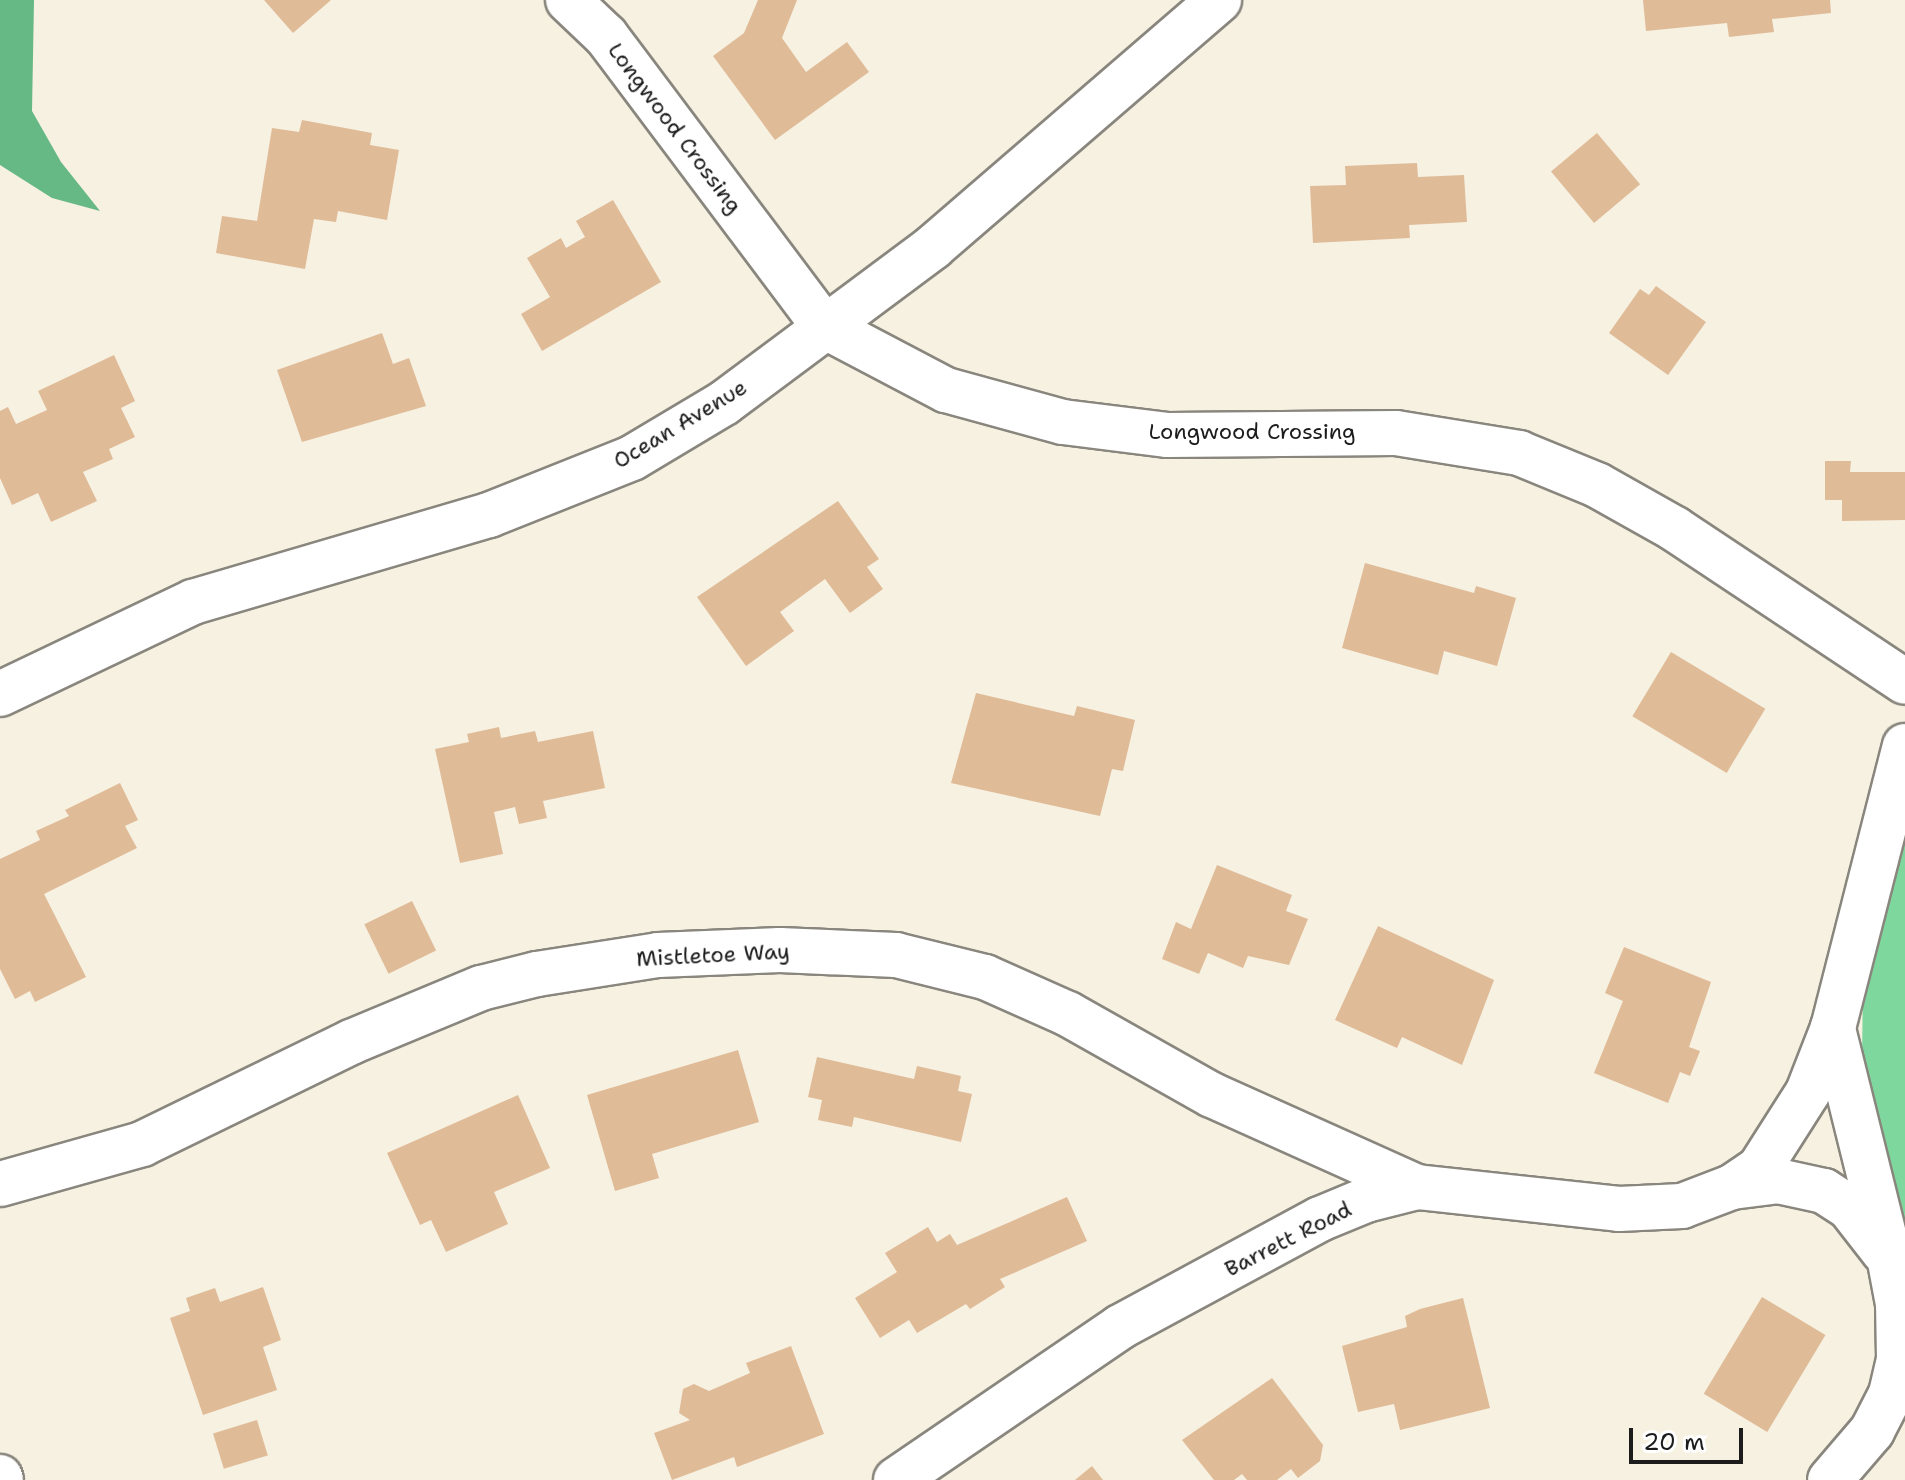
<!DOCTYPE html>
<html>
<head>
<meta charset="utf-8">
<style>
	body { margin:0 }
	#map { position:relative; width:1905px; height:1480px; overflow:hidden; background:#f6f1e1; font-family:"Shantell Sans",sans-serif }
	div>[style] { position:absolute }
	[style*='--x'] { left:calc(var(--x)*1px); top:calc(var(--y)*1px); width:calc(var(--w)*1px); rotate:calc(var(--a)*1deg) }
	.green>* { inset:0; background:#7ed79d }
	.forest>* { inset:0; background:#66b884 }
	.building>* { inset:0; background:#e0bb98; transform-origin:0 0 }
	.roads { filter:drop-shadow(2px 0 #89867e) drop-shadow(-2px 0 #89867e) drop-shadow(0 2px #89867e) drop-shadow(0 -2px #89867e) }
	.minor>* { height:44px; margin:-22px; padding:0 22px; transform-origin:22px; border-radius:22px; background:#fff }
	span { translate:-50% -50%; white-space:nowrap; text-align:center; line-height:1.15; -webkit-text-stroke:6px #fff; paint-order:stroke }
	.street-label { font-size:22px; color:#1c1c1c }
	.scale { position:absolute; left:1629px; top:1428px; width:114px; height:36px; box-sizing:border-box; border:4px solid #1c1c1c; border-top:0; padding-left:10px; font-size:24px; line-height:28px; white-space:nowrap; color:#1c1c1c; -webkit-text-stroke:6px #fff; paint-order:stroke }
</style>
</head>
<body>
<div id="map">
	<div class="green">
		<div style="clip-path:polygon(1905px 777px,1905px 1268px,1862px 1061px,1864px 896px)"></div>
	</div>
	<div class="forest">
		<div style="clip-path:polygon(0 0,34px 0,32px 111px,61px 162px,100px 211px,52px 198px,0 165px)"></div>
	</div>
	<div class="building">
		<div style="clip-path:polygon(264px 0,331px 0,293px 33px)"></div>
		<div style="clip-path:polygon(758px 0,797px 0,782px 38px,806px 72px,847px 42px,869px 72px,775px 140px,713px 56px,744px 33px)"></div>
		<div style="clip-path:polygon(1643px 0,1830px 0,1831px 13px,1772px 19px,1774px 32px,1729px 37px,1727px 23px,1646px 31px)"></div>
		<div style="clip-path:polygon(302px 120px,372px 133px,370px 145px,399px 150px,387px 220px,338px 211px,336px 222px,314px 219px,305px 269px,216px 253px,222px 216px,257px 221px,272px 128px,299px 132px)"></div>
		<div style="left:1597px;top:133px;width:67px;height:60px;rotate:50deg"></div>
		<div style="clip-path:polygon(1417px 163px,1418px 177px,1464px 175px,1467px 222px,1409px 225px,1410px 238px,1313px 243px,1310px 186px,1346px 185px,1345px 166px)"></div>
		<div style="clip-path:polygon(613px 200px,661px 282px,542px 351px,521px 314px,550px 297px,527px 258px,561px 238px,566px 248px,585px 237px,576px 221px)"></div>
		<div style="clip-path:polygon(1656px 286px,1706px 322px,1668px 375px,1609px 333px,1640px 289px,1649px 295px)"></div>
		<div style="clip-path:polygon(382px 333px,393px 364px,409px 358px,426px 406px,302px 442px,277px 370px)"></div>
		<div style="clip-path:polygon(114px 355px,135px 401px,121px 408px,135px 437px,109px 449px,113px 459px,83px 472px,97px 501px,51px 522px,38px 493px,12px 505px,0 478px,0 411px,8px 407px,16px 424px,47px 410px,38px 391px)"></div>
		<div style="clip-path:polygon(1825px 461px,1851px 461px,1850px 472px,1905px 472px,1905px 520px,1842px 521px,1842px 500px,1825px 500px)"></div>
		<div style="clip-path:polygon(838px 501px,879px 559px,867px 567px,883px 589px,850px 613px,825px 579px,780px 612px,794px 631px,746px 666px,697px 597px)"></div>
		<div style="clip-path:polygon(1365px 563px,1474px 593px,1476px 586px,1516px 598px,1497px 666px,1444px 651px,1438px 675px,1342px 648px)"></div>
		<div style="left:1671px;top:652px;width:110px;height:75px;rotate:31deg"></div>
		<div style="clip-path:polygon(976px 693px,1074px 716px,1077px 706px,1135px 720px,1123px 771px,1112px 769px,1100px 816px,951px 783px)"></div>
		<div style="clip-path:polygon(499px 727px,501px 738px,535px 731px,538px 742px,593px 731px,605px 788px,543px 801px,547px 818px,519px 824px,515px 807px,494px 812px,503px 854px,460px 863px,435px 749px,469px 742px,467px 734px)"></div>
		<div style="clip-path:polygon(120px 783px,138px 820px,125px 826px,137px 848px,44px 894px,86px 977px,35px 1002px,30px 991px,15px 999px,0 969px,0 859px,40px 840px,36px 831px,69px 816px,65px 810px)"></div>
		<div style="clip-path:polygon(1217px 865px,1292px 895px,1286px 911px,1308px 919px,1289px 965px,1248px 956px,1243px 968px,1208px 953px,1199px 974px,1162px 959px,1176px 922px,1191px 929px)"></div>
		<div style="left:412px;top:901px;width:55px;height:53px;rotate:64deg"></div>
		<div style="clip-path:polygon(1378px 926px,1494px 980px,1462px 1065px,1402px 1037px,1397px 1048px,1335px 1020px)"></div>
		<div style="clip-path:polygon(1624px 947px,1711px 982px,1689px 1047px,1700px 1051px,1690px 1076px,1680px 1072px,1668px 1103px,1594px 1073px,1623px 1001px,1605px 993px)"></div>
		<div style="clip-path:polygon(738px 1050px,759px 1122px,652px 1154px,659px 1178px,615px 1191px,587px 1095px)"></div>
		<div style="clip-path:polygon(817px 1057px,914px 1079px,917px 1066px,961px 1076px,958px 1091px,972px 1094px,961px 1142px,854px 1117px,852px 1127px,818px 1120px,822px 1100px,808px 1097px)"></div>
		<div style="clip-path:polygon(518px 1095px,550px 1168px,494px 1192px,508px 1224px,446px 1252px,431px 1220px,420px 1225px,387px 1153px)"></div>
		<div style="clip-path:polygon(1067px 1197px,1087px 1241px,1000px 1279px,1005px 1287px,970px 1309px,966px 1304px,917px 1333px,909px 1320px,880px 1338px,855px 1298px,897px 1272px,885px 1253px,928px 1227px,937px 1242px,950px 1234px,957px 1245px)"></div>
		<div style="clip-path:polygon(263px 1287px,281px 1340px,263px 1347px,277px 1390px,203px 1415px,170px 1318px,190px 1311px,186px 1298px,215px 1288px,220px 1302px)"></div>
		<div style="left:1762px;top:1297px;width:74px;height:113px;rotate:31deg"></div>
		<div style="clip-path:polygon(1463px 1298px,1490px 1408px,1400px 1430px,1394px 1404px,1358px 1412px,1342px 1346px,1407px 1327px,1405px 1316px,1420px 1309px)"></div>
		<div style="clip-path:polygon(791px 1346px,824px 1434px,737px 1467px,734px 1457px,672px 1480px,654px 1433px,690px 1420px,679px 1413px,683px 1389px,694px 1384px,709px 1391px,750px 1373px,746px 1363px)"></div>
		<div style="clip-path:polygon(1272px 1378px,1323px 1445px,1320px 1461px,1298px 1478px,1291px 1469px,1277px 1480px,1247px 1480px,1242px 1474px,1234px 1480px,1214px 1480px,1182px 1440px)"></div>
		<div style="left:257px;top:1420px;width:37px;height:46px;rotate:73deg"></div>
		<div style="clip-path:polygon(1092px 1466px,1103px 1480px,1075px 1480px)"></div>
	</div>
	<div class="roads">
		<div class="minor">
			<div style="--x:568;--y:0;--w:52;--a:43.5"></div>
			<div style="--x:606;--y:36;--w:363;--a:53.1"></div>
			<div style="--x:824;--y:326;--w:138;--a:27.7"></div>
			<div style="--x:946;--y:390;--w:121;--a:15.3"></div>
			<div style="--x:1063;--y:422;--w:106;--a:7.1"></div>
			<div style="--x:1168;--y:435;--w:228;--a:-0.5"></div>
			<div style="--x:1396;--y:433;--w:125;--a:9.2"></div>
			<div style="--x:1519;--y:453;--w:84;--a:22.3"></div>
			<div style="--x:1597;--y:485;--w:90;--a:29.4"></div>
			<div style="--x:1675;--y:529;--w:276;--a:33.6"></div>
			<div style="--x:0;--y:694;--w:214;--a:-25.5"></div>
			<div style="--x:193;--y:602;--w:309;--a:-16.4"></div>
			<div style="--x:489;--y:515;--w:154;--a:-21.7"></div>
			<div style="--x:632;--y:458;--w:107;--a:-30.9"></div>
			<div style="--x:724;--y:403;--w:261;--a:-36.7"></div>
			<div style="--x:933;--y:247;--w:378;--a:-40.8"></div>
			<div style="--x:0;--y:1184;--w:148;--a:-15.7"></div>
			<div style="--x:142;--y:1144;--w:233;--a:-26"></div>
			<div style="--x:351;--y:1042;--w:141;--a:-22.6"></div>
			<div style="--x:481;--y:988;--w:58;--a:-14"></div>
			<div style="--x:537;--y:974;--w:122;--a:-8.9"></div>
			<div style="--x:658;--y:955;--w:122;--a:-2.3"></div>
			<div style="--x:780;--y:950;--w:116;--a:2.5"></div>
			<div style="--x:896;--y:955;--w:92;--a:13.9"></div>
			<div style="--x:985;--y:977;--w:91;--a:24"></div>
			<div style="--x:1068;--y:1014;--w:165;--a:29.4"></div>
			<div style="--x:1212;--y:1095;--w:225;--a:24.2"></div>
			<div style="--x:1732;--y:1187;--w:46;--a:-7.4"></div>
			<div style="--x:1778;--y:1181;--w:47;--a:12.3"></div>
			<div style="--x:1824;--y:1191;--w:30;--a:33"></div>
			<div style="--x:1849;--y:1207;--w:57;--a:52.1"></div>
			<div style="--x:0;--y:1477;--w:3;--a:72"></div>
			<div style="--x:896;--y:1480;--w:271;--a:-34.3"></div>
			<div style="--x:1120;--y:1327;--w:227;--a:-28.4"></div>
			<div style="--x:1320;--y:1219;--w:50;--a:-22.4"></div>
			<div style="--x:1366;--y:1200;--w:53;--a:-14.3"></div>
			<div style="--x:1417;--y:1187;--w:203;--a:6.2"></div>
			<div style="--x:1619;--y:1209;--w:63;--a:-2.7"></div>
			<div style="--x:1682;--y:1206;--w:53;--a:-20.8"></div>
			<div style="--x:1732;--y:1187;--w:32;--a:-34"></div>
			<div style="--x:1759;--y:1169;--w:91;--a:-57.5"></div>
			<div style="--x:1808;--y:1092;--w:69;--a:-68.7"></div>
			<div style="--x:1833;--y:1028;--w:291;--a:-75.7"></div>
			<div style="--x:1830;--y:1480;--w:65;--a:-49.4"></div>
			<div style="--x:1872;--y:1431;--w:42;--a:-62.8"></div>
			<div style="--x:1891;--y:1394;--w:36;--a:-77"></div>
			<div style="--x:1899;--y:1359;--w:55;--a:-91"></div>
			<div style="--x:1898;--y:1304;--w:54;--a:-100.7"></div>
			<div style="--x:1888;--y:1251;--w:230;--a:-103.9"></div>
		</div>
	</div>
	<div class="street-label">
		<span style="left:675px;top:128px;rotate:53deg">Longwood Crossing</span>
		<span style="left:680px;top:424px;rotate:-31deg">Ocean Avenue</span>
		<span style="left:1252px;top:432px">Longwood Crossing</span>
		<span style="left:713px;top:955px;rotate:-3deg">Mistletoe Way</span>
		<span style="left:1288px;top:1239px;rotate:-27deg">Barrett Road</span>
	</div>
	<div class="scale">20 m</div>
</div>
</body>
</html>
